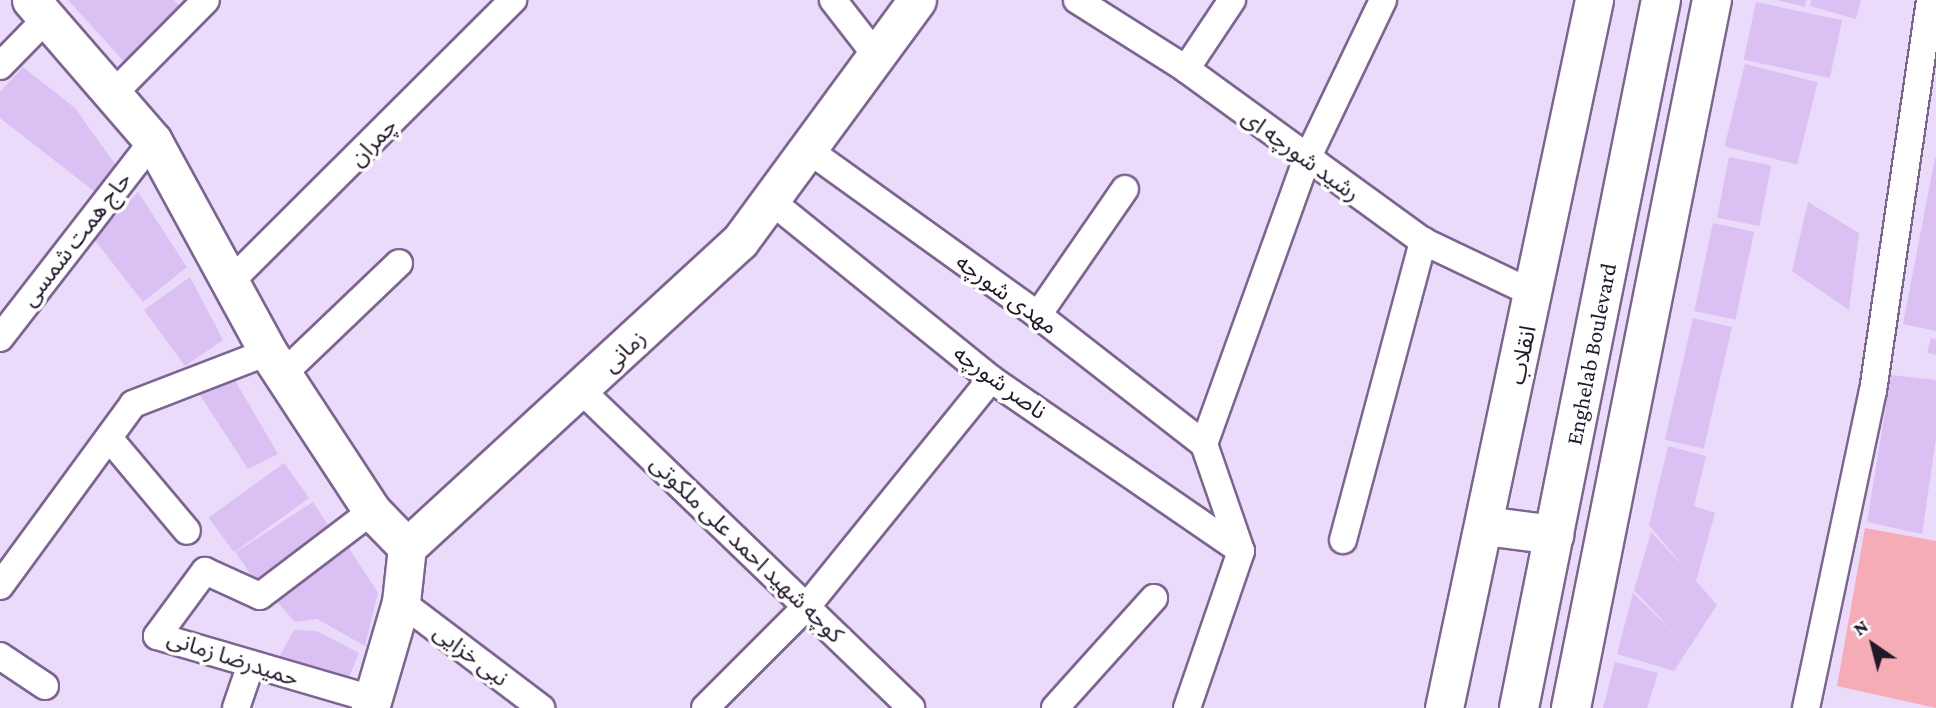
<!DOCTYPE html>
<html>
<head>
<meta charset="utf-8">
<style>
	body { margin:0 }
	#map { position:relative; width:1936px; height:708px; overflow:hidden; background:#ebdbfa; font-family:"Crimson Pro","Noto Sans Arabic",serif }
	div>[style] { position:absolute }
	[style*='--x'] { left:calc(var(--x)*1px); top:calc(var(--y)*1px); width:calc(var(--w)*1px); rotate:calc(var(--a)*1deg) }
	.green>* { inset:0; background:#f5acb7 }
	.building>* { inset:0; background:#dbc0f3; transform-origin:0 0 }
	.roads { filter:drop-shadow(2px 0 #7d6491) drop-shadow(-2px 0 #7d6491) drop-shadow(0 2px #7d6491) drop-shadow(0 -2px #7d6491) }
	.street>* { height:26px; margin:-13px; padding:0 13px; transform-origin:13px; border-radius:13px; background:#fff }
	.secondary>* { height:37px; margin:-18.5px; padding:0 18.5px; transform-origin:18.5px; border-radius:18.5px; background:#fff }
	.primary>* { height:38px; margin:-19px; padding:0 19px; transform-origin:19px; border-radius:19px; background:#fff }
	span { translate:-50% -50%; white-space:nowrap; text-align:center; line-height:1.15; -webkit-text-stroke:7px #fff; paint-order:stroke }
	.street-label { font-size:23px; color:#22182b }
	.north { position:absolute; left:1838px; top:610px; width:70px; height:70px; -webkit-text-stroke:5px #fff; paint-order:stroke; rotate:325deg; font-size:19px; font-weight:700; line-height:28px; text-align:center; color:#22182b }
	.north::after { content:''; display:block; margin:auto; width:24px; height:32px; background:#22182b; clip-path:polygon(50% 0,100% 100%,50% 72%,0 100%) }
</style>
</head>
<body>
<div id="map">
	<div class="green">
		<div style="clip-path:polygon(1865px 528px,1936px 541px,1936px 708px,1837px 686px)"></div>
	</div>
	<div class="building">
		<div style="clip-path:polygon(68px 0,174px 0,182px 9px,128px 66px)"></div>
		<div style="clip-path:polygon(1776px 0,1806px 0,1805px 7px)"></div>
		<div style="clip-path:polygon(1811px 0,1861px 0,1856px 19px,1810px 6px)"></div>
		<div style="left:1756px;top:2px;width:88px;height:59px;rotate:12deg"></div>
		<div style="left:1745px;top:64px;width:75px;height:85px;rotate:14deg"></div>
		<div style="clip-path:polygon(23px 67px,75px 108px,117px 167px,95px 192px,0 118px,0 92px)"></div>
		<div style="left:1729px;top:157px;width:43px;height:62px;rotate:11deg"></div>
		<div style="clip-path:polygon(1935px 158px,1936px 159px,1936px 331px,1903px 324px)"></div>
		<div style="clip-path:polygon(138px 192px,187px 267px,143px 302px,94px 239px)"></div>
		<div style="clip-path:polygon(1808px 202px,1859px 233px,1849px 310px,1792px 271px)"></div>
		<div style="left:1713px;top:223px;width:42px;height:90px;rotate:12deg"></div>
		<div style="clip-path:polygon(190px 277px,223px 340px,185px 366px,144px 310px)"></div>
		<div style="left:1693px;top:318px;width:40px;height:125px;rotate:13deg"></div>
		<div style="clip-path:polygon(1931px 338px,1936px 339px,1936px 355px,1927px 353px)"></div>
		<div style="clip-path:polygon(1891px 375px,1936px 380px,1936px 439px,1922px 534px,1867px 522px)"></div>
		<div style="clip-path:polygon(233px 377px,278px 454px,248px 469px,196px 389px)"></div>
		<div style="clip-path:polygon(1668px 446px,1706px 456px,1694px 506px,1715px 513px,1696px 581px,1717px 605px,1674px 671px,1617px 654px,1633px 593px,1675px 634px,1634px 590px,1651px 532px,1684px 567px,1649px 525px)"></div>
		<div style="left:284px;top:463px;width:43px;height:93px;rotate:54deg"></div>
		<div style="left:313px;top:502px;width:35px;height:92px;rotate:57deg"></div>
		<div style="clip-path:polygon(345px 542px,378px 593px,365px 646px,317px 619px,295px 622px,271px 595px)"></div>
		<div style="clip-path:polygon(294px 630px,317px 631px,359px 653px,347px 682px,276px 663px)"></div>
		<div style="clip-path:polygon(1615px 662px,1658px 673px,1647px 708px,1603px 708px)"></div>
	</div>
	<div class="roads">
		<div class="street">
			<div style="--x:833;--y:0;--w:68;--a:52.1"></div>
			<div style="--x:1077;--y:0;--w:129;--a:32.3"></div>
			<div style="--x:1186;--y:69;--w:293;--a:36"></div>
			<div style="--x:1423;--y:241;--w:123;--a:25.5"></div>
			<div style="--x:0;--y:66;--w:69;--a:-45.6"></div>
			<div style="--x:1186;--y:69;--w:83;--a:-56.3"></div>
			<div style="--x:115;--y:92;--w:129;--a:-45.3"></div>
			<div style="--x:807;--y:149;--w:284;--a:35.7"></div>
			<div style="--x:1038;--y:315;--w:210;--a:37.9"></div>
			<div style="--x:770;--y:200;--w:284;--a:39"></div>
			<div style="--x:991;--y:379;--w:303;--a:34.5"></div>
			<div style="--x:230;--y:282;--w:400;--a:-44.9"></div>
			<div style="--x:1038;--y:315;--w:153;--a:-55.4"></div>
			<div style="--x:0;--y:338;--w:249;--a:-52.2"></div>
			<div style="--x:284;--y:373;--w:159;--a:-43.7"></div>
			<div style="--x:582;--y:391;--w:457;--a:43.9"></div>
			<div style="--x:109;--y:438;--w:121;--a:50"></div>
			<div style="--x:1343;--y:540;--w:310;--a:-75"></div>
			<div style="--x:0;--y:586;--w:225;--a:-53.8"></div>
			<div style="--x:133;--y:404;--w:145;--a:-21.1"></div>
			<div style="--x:401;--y:602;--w:176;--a:37.1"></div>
			<div style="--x:0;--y:656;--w:54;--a:33.7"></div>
			<div style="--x:372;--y:699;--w:224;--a:-163.7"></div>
			<div style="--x:157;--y:636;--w:81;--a:-53.6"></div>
			<div style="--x:205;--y:571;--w:60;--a:24.4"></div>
			<div style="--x:260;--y:596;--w:141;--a:-37.2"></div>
			<div style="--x:236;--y:708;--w:43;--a:-71.1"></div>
			<div style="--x:705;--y:708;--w:146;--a:-45"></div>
			<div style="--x:808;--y:605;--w:291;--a:-51"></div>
			<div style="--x:1055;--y:708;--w:148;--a:-48"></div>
			<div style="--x:1187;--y:708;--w:166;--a:-71"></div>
			<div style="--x:1241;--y:551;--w:113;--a:-109.1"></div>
			<div style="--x:1204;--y:444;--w:301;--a:-70.2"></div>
			<div style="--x:1306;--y:161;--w:178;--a:-64.4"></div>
			<div style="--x:1806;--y:708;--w:324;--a:-78.1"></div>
			<div style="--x:1873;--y:391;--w:395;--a:-81.7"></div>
		</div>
		<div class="secondary">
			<div style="--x:31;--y:0;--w:186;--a:49.1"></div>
			<div style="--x:153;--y:141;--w:240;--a:61.4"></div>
			<div style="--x:268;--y:352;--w:190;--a:56.8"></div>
			<div style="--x:372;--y:511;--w:50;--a:45.8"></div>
			<div style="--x:370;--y:708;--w:110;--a:-73.7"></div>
			<div style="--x:401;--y:602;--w:55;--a:-83.8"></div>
			<div style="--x:407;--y:547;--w:452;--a:-42.6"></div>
			<div style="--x:740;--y:241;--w:299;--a:-53.7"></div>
			<div style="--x:1444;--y:708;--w:724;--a:-78.04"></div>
		</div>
		<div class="primary">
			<div style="--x:1485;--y:526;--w:70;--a:7.4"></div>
			<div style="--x:1519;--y:708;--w:722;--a:-78.66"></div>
			<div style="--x:1571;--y:708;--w:722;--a:-78.74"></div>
		</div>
	</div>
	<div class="street-label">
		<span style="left:373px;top:142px;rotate:-46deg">چمران</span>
		<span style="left:1301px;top:155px;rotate:36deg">رشید شورچه ای</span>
		<span style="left:76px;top:239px;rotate:-52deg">حاج همت شمسی</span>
		<span style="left:1007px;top:294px;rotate:36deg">مهدی شورچه</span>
		<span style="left:624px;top:351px;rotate:-44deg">زمانی</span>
		<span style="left:1591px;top:354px;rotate:-79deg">Enghelab Boulevard</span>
		<span style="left:1522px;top:355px;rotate:-78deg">انقلاب</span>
		<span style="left:1000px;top:382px;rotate:36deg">ناصر شورچه</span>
		<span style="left:747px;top:549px;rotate:44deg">کوچه شهید احمد علی ملکوتی</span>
		<span style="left:471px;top:655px;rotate:37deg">نبی خزایی</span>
		<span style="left:233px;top:658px;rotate:18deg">حمیدرضا زمانی</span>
	</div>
	<div class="north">N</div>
</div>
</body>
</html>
